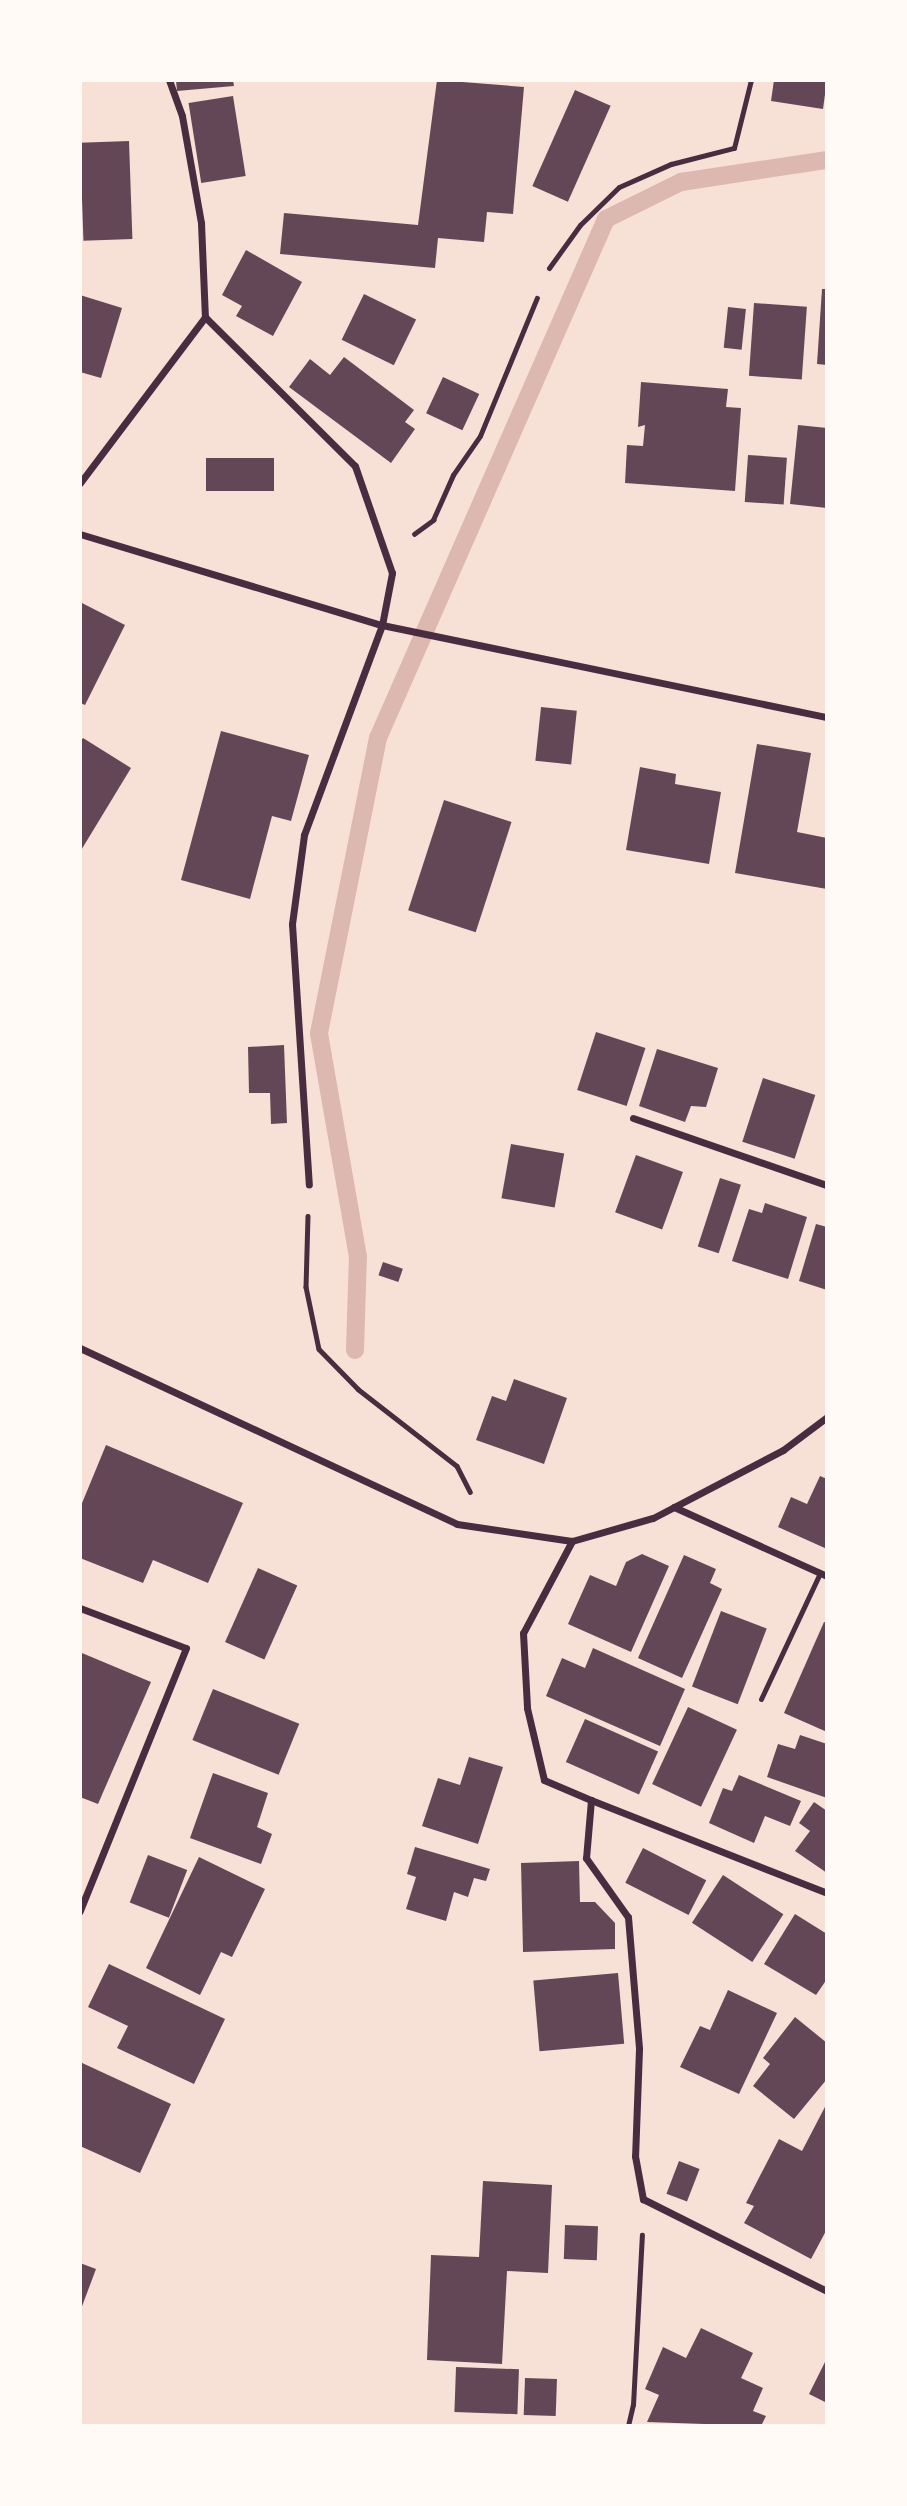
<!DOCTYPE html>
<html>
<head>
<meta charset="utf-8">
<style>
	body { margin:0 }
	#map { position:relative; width:907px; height:2506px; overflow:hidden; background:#f7e1d7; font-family:"Open Sans",sans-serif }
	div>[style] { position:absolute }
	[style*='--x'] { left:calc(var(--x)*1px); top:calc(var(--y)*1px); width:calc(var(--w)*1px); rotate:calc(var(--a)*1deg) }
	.stream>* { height:18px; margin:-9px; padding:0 9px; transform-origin:9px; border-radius:9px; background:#dcb8b0 }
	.building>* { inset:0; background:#644757; transform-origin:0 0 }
	.path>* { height:4.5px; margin:-2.25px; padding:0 2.25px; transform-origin:2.25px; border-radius:2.25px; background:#4a2c40 }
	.service>* { height:5px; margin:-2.5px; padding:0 2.5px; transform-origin:2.5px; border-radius:2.5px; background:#4a2c40 }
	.minor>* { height:7px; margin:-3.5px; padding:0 3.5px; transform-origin:3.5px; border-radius:3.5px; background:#4a2c40 }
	span { translate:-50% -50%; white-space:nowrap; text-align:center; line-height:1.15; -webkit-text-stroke:7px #fffaf5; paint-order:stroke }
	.frame { position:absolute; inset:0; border:82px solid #fffaf5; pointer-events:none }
</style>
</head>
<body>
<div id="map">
	<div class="stream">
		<div style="--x:355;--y:1350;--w:93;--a:-88.2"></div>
		<div style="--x:358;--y:1257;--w:227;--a:-99.9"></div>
		<div style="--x:319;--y:1033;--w:301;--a:-78.7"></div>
		<div style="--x:378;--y:738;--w:567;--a:-66.28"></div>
		<div style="--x:606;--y:219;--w:84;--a:-26.3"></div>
		<div style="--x:681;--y:182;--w:148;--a:-8.6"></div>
	</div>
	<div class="building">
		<div style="clip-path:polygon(176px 80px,233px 80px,234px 86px,177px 91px)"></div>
		<div style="clip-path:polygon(437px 80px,524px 87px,513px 214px,487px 212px,484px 242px,438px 238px,435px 268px,280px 254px,284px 213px,418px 225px)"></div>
		<div style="clip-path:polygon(774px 80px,827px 80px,823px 109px,771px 101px)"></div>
		<div style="left:575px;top:90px;width:39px;height:105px;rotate:24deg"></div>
		<div style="left:233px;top:96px;width:81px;height:45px;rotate:81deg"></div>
		<div style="left:129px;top:141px;width:98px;height:49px;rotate:88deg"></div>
		<div style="clip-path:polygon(246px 250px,302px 282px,273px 336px,236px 316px,242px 306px,222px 295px)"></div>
		<div style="clip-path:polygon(822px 289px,827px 289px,827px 365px,817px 364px)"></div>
		<div style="left:364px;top:294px;width:58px;height:51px;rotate:26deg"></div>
		<div style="clip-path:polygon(80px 295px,122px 308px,101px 378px,80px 372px)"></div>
		<div style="left:754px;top:303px;width:53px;height:73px;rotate:4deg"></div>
		<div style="left:728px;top:307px;width:18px;height:41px;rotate:6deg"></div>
		<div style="clip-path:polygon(344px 357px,414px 410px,405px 422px,415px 429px,391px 463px,289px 387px,310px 359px,330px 375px)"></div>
		<div style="left:443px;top:377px;width:40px;height:40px;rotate:25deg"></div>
		<div style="clip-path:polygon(641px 382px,728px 389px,726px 407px,741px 408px,735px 491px,625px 483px,627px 445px,643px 446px,645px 425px,638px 427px)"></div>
		<div style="clip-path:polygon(798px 425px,827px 428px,827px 508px,790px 504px)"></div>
		<div style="left:748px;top:455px;width:39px;height:47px;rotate:4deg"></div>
		<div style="left:206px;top:458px;width:68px;height:33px"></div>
		<div style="clip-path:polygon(80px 602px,125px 625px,85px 705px,80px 703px)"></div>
		<div style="left:541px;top:707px;width:36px;height:54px;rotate:6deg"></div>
		<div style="clip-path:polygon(221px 731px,309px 755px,291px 821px,272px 816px,250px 899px,181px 880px)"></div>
		<div style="clip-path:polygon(83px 738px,131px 768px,80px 852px,80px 742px)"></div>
		<div style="clip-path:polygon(757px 744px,811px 753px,797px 832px,827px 838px,827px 889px,735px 873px)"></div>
		<div style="clip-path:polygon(640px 767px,676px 774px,675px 784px,721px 792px,709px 864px,626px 850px)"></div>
		<div style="left:444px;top:800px;width:71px;height:116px;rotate:18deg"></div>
		<div style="left:596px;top:1032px;width:52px;height:61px;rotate:18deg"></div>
		<div style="clip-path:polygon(284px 1045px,287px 1123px,271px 1124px,270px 1093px,249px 1093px,248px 1047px)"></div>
		<div style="clip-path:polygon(657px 1049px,718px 1068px,706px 1107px,691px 1106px,685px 1122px,639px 1106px)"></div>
		<div style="left:763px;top:1078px;width:55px;height:67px;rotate:18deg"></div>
		<div style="left:511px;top:1144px;width:54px;height:55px;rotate:10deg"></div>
		<div style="left:636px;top:1155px;width:50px;height:61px;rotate:20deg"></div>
		<div style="left:720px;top:1178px;width:22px;height:72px;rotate:18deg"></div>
		<div style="clip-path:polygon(765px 1203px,807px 1217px,788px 1279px,732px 1261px,749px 1209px,762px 1213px)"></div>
		<div style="clip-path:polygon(816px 1224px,827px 1227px,827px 1290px,799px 1281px)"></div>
		<div style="left:383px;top:1262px;width:21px;height:14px;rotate:19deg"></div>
		<div style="clip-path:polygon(514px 1379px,567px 1398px,544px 1464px,476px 1440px,492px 1396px,506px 1401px)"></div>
		<div style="clip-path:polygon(106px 1445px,243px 1503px,208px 1583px,153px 1560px,143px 1583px,80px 1558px,80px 1508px)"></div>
		<div style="clip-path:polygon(820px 1476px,827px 1479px,827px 1549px,778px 1527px,791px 1497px,807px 1504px)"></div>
		<div style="clip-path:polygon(642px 1554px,669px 1566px,631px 1652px,568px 1624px,590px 1575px,616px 1586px,626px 1562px)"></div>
		<div style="clip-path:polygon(684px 1555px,716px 1569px,710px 1583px,722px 1589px,682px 1678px,638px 1658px)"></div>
		<div style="left:258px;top:1568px;width:43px;height:81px;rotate:24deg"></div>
		<div style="left:721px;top:1611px;width:49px;height:81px;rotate:21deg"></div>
		<div style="clip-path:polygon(824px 1622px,827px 1623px,827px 1732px,784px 1713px)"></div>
		<div style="clip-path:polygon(593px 1648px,685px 1689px,660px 1746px,546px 1696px,562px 1658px,585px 1668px)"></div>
		<div style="clip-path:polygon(82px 1653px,151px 1682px,98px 1804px,80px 1797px)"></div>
		<div style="left:213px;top:1689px;width:93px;height:55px;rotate:22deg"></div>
		<div style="left:688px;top:1707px;width:54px;height:85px;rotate:25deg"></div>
		<div style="left:585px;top:1719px;width:80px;height:47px;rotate:24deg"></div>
		<div style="clip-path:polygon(800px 1735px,827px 1744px,827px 1798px,767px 1777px,778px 1744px,795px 1749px)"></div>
		<div style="clip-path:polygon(469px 1757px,503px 1767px,478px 1844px,422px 1826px,438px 1778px,460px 1785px)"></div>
		<div style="clip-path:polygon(213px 1773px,268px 1793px,257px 1827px,272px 1834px,261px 1864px,190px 1838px)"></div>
		<div style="clip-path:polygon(739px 1775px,801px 1801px,790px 1826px,765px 1816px,754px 1843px,709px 1823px,723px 1788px,732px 1791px)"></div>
		<div style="clip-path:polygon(814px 1802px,827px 1811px,827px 1873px,795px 1851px,810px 1831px,799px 1823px)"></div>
		<div style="clip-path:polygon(415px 1847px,490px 1869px,486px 1881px,474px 1878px,468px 1897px,454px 1892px,446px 1921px,406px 1909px,416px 1877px,407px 1874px)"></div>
		<div style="left:643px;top:1848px;width:71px;height:39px;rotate:27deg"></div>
		<div style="left:148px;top:1855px;width:42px;height:51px;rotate:21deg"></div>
		<div style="clip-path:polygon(199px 1857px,265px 1889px,232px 1957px,221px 1952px,200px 1995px,146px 1968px)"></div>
		<div style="clip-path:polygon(579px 1861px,580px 1902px,595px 1902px,615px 1923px,615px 1949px,523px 1952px,521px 1863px)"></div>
		<div style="left:723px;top:1875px;width:72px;height:57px;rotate:33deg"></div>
		<div style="clip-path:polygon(795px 1914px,827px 1934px,827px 1979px,816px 1995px,764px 1964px)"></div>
		<div style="clip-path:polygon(109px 1964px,225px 2019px,194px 2084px,117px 2048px,128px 2026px,88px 2007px)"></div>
		<div style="left:618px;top:1973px;width:71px;height:85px;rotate:85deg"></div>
		<div style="clip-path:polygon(728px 1990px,777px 2013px,739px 2094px,680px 2067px,700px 2026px,710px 2030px)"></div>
		<div style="clip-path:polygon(795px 2017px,827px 2043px,827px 2079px,794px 2119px,753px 2086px,770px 2064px,763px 2058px)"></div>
		<div style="clip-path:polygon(80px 2062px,171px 2104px,140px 2173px,80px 2146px)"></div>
		<div style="clip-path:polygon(827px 2103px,827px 2229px,811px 2259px,744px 2223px,754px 2206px,746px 2203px,779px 2139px,802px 2151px)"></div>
		<div style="left:679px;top:2161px;width:22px;height:35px;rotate:21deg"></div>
		<div style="clip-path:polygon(483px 2181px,552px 2185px,548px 2273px,507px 2271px,502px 2364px,427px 2360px,431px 2255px,479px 2257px)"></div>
		<div style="left:565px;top:2225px;width:33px;height:34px;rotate:2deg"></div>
		<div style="clip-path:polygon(80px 2263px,96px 2269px,81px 2309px,80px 2309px)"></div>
		<div style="clip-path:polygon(701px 2328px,753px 2353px,741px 2378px,763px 2388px,753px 2411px,766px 2416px,761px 2426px,647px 2422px,659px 2395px,645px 2389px,663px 2347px,686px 2358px)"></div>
		<div style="clip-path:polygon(827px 2358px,827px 2403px,809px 2394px)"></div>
		<div style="left:456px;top:2367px;width:63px;height:45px;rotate:2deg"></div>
		<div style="left:525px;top:2378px;width:32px;height:37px;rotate:2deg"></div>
	</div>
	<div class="path">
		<div style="--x:414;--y:534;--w:24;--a:-36"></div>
		<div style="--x:433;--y:520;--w:49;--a:-66"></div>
		<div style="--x:453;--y:475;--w:47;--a:-55.3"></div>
		<div style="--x:480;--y:436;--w:149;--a:-67.6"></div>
		<div style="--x:308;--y:1216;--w:71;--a:91.6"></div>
		<div style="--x:306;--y:1287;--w:63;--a:78.2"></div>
		<div style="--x:319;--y:1349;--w:56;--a:45.7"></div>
		<div style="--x:358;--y:1389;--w:125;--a:37.9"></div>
		<div style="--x:457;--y:1466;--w:29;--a:63"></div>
		<div style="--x:628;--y:2426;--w:22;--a:-77"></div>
		<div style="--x:633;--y:2405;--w:170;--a:-87"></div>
	</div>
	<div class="service">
		<div style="--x:549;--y:268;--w:53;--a:-54.2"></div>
		<div style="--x:580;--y:225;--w:54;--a:-44.3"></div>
		<div style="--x:619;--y:187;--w:57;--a:-23.9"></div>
		<div style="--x:671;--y:164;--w:65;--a:-14.3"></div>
		<div style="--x:734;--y:148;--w:70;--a:-76"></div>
		<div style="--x:761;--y:1699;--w:139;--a:-64.9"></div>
	</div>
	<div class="minor">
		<div style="--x:169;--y:80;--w:38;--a:70"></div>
		<div style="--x:182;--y:116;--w:109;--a:79.9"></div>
		<div style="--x:201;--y:223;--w:94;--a:87.6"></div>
		<div style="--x:205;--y:317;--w:211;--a:44.8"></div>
		<div style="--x:355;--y:466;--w:113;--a:70.9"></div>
		<div style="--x:392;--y:573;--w:53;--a:100.9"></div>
		<div style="--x:382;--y:625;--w:224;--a:110.4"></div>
		<div style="--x:304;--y:835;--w:90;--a:97.7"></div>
		<div style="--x:292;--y:924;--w:261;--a:86.3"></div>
		<div style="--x:80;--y:483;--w:208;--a:-53"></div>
		<div style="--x:80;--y:534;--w:315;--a:16.8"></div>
		<div style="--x:382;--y:625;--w:454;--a:11.7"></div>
		<div style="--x:633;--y:1118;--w:205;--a:19.1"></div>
		<div style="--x:80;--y:1348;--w:416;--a:25"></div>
		<div style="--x:457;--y:1524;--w:116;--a:8.4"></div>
		<div style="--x:572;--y:1541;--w:84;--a:-15.9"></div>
		<div style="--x:653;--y:1518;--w:147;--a:-27.6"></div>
		<div style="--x:783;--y:1450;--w:55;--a:-36.9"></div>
		<div style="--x:674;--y:1507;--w:168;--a:24.3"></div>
		<div style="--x:572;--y:1541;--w:104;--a:118"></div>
		<div style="--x:523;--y:1633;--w:75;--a:86.9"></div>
		<div style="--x:527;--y:1708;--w:74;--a:76.7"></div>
		<div style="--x:544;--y:1780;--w:51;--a:23.1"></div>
		<div style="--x:591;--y:1800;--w:58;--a:94.9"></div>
		<div style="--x:586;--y:1858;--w:72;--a:54.6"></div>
		<div style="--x:628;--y:1917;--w:132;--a:85.2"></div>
		<div style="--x:639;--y:2049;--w:107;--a:92.1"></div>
		<div style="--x:635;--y:2156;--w:44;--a:79.5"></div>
		<div style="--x:643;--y:2199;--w:206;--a:26.6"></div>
		<div style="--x:80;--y:1608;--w:113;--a:20.7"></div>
		<div style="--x:186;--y:1648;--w:284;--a:112"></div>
		<div style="--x:591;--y:1800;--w:254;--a:21.5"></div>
	</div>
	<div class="frame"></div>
</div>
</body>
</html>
